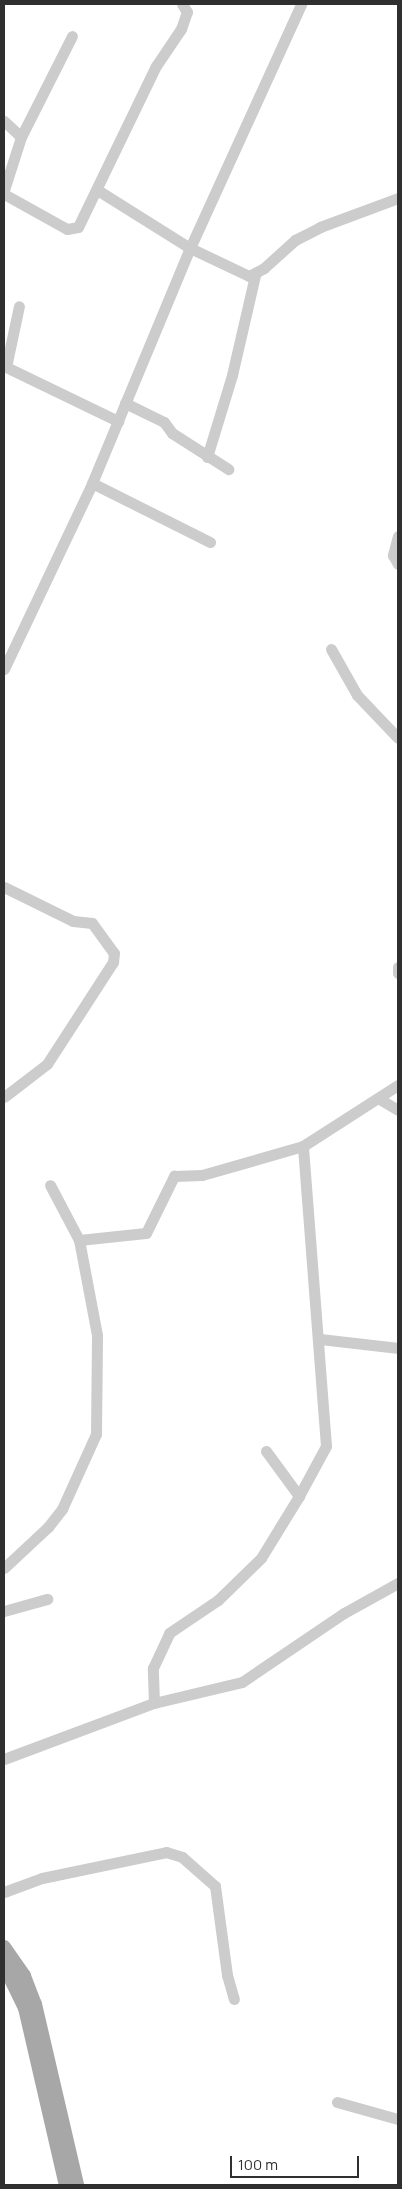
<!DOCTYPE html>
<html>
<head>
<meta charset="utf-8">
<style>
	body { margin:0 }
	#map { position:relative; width:402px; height:2189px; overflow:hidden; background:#fff; font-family:Manrope,sans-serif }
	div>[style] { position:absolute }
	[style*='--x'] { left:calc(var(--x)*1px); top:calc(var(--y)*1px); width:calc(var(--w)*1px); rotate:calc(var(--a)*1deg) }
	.minor>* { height:11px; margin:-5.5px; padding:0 5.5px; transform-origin:5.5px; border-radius:5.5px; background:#ccc }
	.major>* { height:14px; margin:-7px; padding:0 7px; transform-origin:7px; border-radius:7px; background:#a7a7a7 }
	span { translate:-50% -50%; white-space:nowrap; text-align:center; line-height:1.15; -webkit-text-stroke:5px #fff; paint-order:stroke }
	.frame { position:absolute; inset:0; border:5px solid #2f2f2f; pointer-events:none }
	.scale { position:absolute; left:230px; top:2156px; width:129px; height:22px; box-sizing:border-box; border:2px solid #2f2f2f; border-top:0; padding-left:6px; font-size:15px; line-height:18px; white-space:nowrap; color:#2f2f2f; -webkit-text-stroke:4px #fff; paint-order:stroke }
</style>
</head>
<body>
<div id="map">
	<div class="minor">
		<div style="--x:4;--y:121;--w:23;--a:43"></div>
		<div style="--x:4;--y:190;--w:56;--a:-72.2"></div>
		<div style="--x:21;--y:137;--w:113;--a:-63.2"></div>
		<div style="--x:99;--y:191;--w:107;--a:32.1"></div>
		<div style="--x:190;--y:248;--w:65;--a:25.4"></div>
		<div style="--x:249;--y:276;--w:17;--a:-28"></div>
		<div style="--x:264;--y:268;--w:42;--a:-42.1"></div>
		<div style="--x:295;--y:240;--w:28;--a:-27"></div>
		<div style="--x:320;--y:227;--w:83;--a:-20.4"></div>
		<div style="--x:4;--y:194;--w:72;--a:29.1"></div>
		<div style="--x:67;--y:229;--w:11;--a:-10"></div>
		<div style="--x:78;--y:227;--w:179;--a:-64.2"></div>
		<div style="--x:156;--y:66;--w:45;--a:-56"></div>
		<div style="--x:181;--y:29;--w:18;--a:-71"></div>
		<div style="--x:187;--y:12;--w:9;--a:-122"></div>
		<div style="--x:4;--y:366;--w:127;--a:25.8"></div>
		<div style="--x:6;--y:367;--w:62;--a:-78"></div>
		<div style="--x:125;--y:403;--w:43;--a:26"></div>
		<div style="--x:164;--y:422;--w:14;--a:54"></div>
		<div style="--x:172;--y:433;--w:67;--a:32.7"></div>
		<div style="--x:207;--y:457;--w:86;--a:-73"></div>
		<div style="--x:232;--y:375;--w:103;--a:-77"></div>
		<div style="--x:92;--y:483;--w:132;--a:26.6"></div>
		<div style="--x:398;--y:536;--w:20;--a:105"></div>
		<div style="--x:393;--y:555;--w:10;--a:61"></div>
		<div style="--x:331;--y:649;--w:53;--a:60.5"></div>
		<div style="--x:357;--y:695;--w:59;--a:46.4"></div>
		<div style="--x:4;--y:669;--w:200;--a:-64.6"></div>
		<div style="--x:90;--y:488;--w:260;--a:-67.4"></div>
		<div style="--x:190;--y:248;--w:268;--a:-65.5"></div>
		<div style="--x:4;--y:887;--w:77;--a:26.2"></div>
		<div style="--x:73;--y:921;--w:19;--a:6"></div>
		<div style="--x:92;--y:923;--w:37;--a:54"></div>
		<div style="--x:114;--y:953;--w:9;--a:96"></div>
		<div style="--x:113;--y:962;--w:121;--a:122.9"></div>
		<div style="--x:47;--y:1064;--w:54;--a:142.5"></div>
		<div style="--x:398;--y:967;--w:6;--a:90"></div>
		<div style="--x:378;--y:1098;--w:23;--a:31"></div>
		<div style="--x:79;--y:1240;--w:67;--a:-6"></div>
		<div style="--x:146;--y:1233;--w:64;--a:-63.8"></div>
		<div style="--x:174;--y:1176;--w:28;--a:-2"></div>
		<div style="--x:202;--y:1175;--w:105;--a:-16"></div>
		<div style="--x:303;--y:1146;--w:113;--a:-32.7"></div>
		<div style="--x:320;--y:1339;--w:79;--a:6.6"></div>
		<div style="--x:266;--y:1451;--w:56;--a:53.7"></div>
		<div style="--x:299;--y:1496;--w:57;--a:-61.6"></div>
		<div style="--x:326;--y:1446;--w:301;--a:-94.4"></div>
		<div style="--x:4;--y:1568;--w:60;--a:-43"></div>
		<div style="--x:48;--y:1527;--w:23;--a:-52"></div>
		<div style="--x:62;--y:1509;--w:82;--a:-65.6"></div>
		<div style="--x:96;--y:1434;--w:99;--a:-89.4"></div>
		<div style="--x:97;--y:1335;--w:97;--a:-100.7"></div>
		<div style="--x:79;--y:1240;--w:62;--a:-117.8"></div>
		<div style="--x:4;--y:1611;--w:45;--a:-15.6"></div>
		<div style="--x:154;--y:1703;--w:35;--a:-92"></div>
		<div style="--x:153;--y:1668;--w:38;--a:-65"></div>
		<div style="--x:169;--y:1633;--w:59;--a:-34"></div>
		<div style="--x:218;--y:1600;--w:60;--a:-44.3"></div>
		<div style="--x:261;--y:1558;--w:73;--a:-58.5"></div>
		<div style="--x:4;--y:1759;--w:160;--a:-20.5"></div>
		<div style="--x:154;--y:1703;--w:90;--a:-13.4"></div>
		<div style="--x:242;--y:1682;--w:123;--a:-34.1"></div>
		<div style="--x:344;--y:1613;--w:62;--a:-29.1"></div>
		<div style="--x:4;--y:1892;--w:40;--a:-20.2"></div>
		<div style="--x:42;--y:1878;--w:127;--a:-11.8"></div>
		<div style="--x:166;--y:1852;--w:17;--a:17"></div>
		<div style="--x:182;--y:1857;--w:44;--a:41.3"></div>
		<div style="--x:215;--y:1886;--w:90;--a:82.3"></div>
		<div style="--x:227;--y:1975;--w:25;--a:74"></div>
		<div style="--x:337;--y:2102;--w:63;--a:15.6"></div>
	</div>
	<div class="major">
		<div style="--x:4;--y:1947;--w:35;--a:55"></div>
		<div style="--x:24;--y:1976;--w:30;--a:69"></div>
		<div style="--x:35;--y:2004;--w:186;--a:76.9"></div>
		<div style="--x:4;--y:1965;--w:48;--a:64"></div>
		<div style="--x:25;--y:2008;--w:182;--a:77"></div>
	</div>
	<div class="frame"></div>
	<div class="scale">100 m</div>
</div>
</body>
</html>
